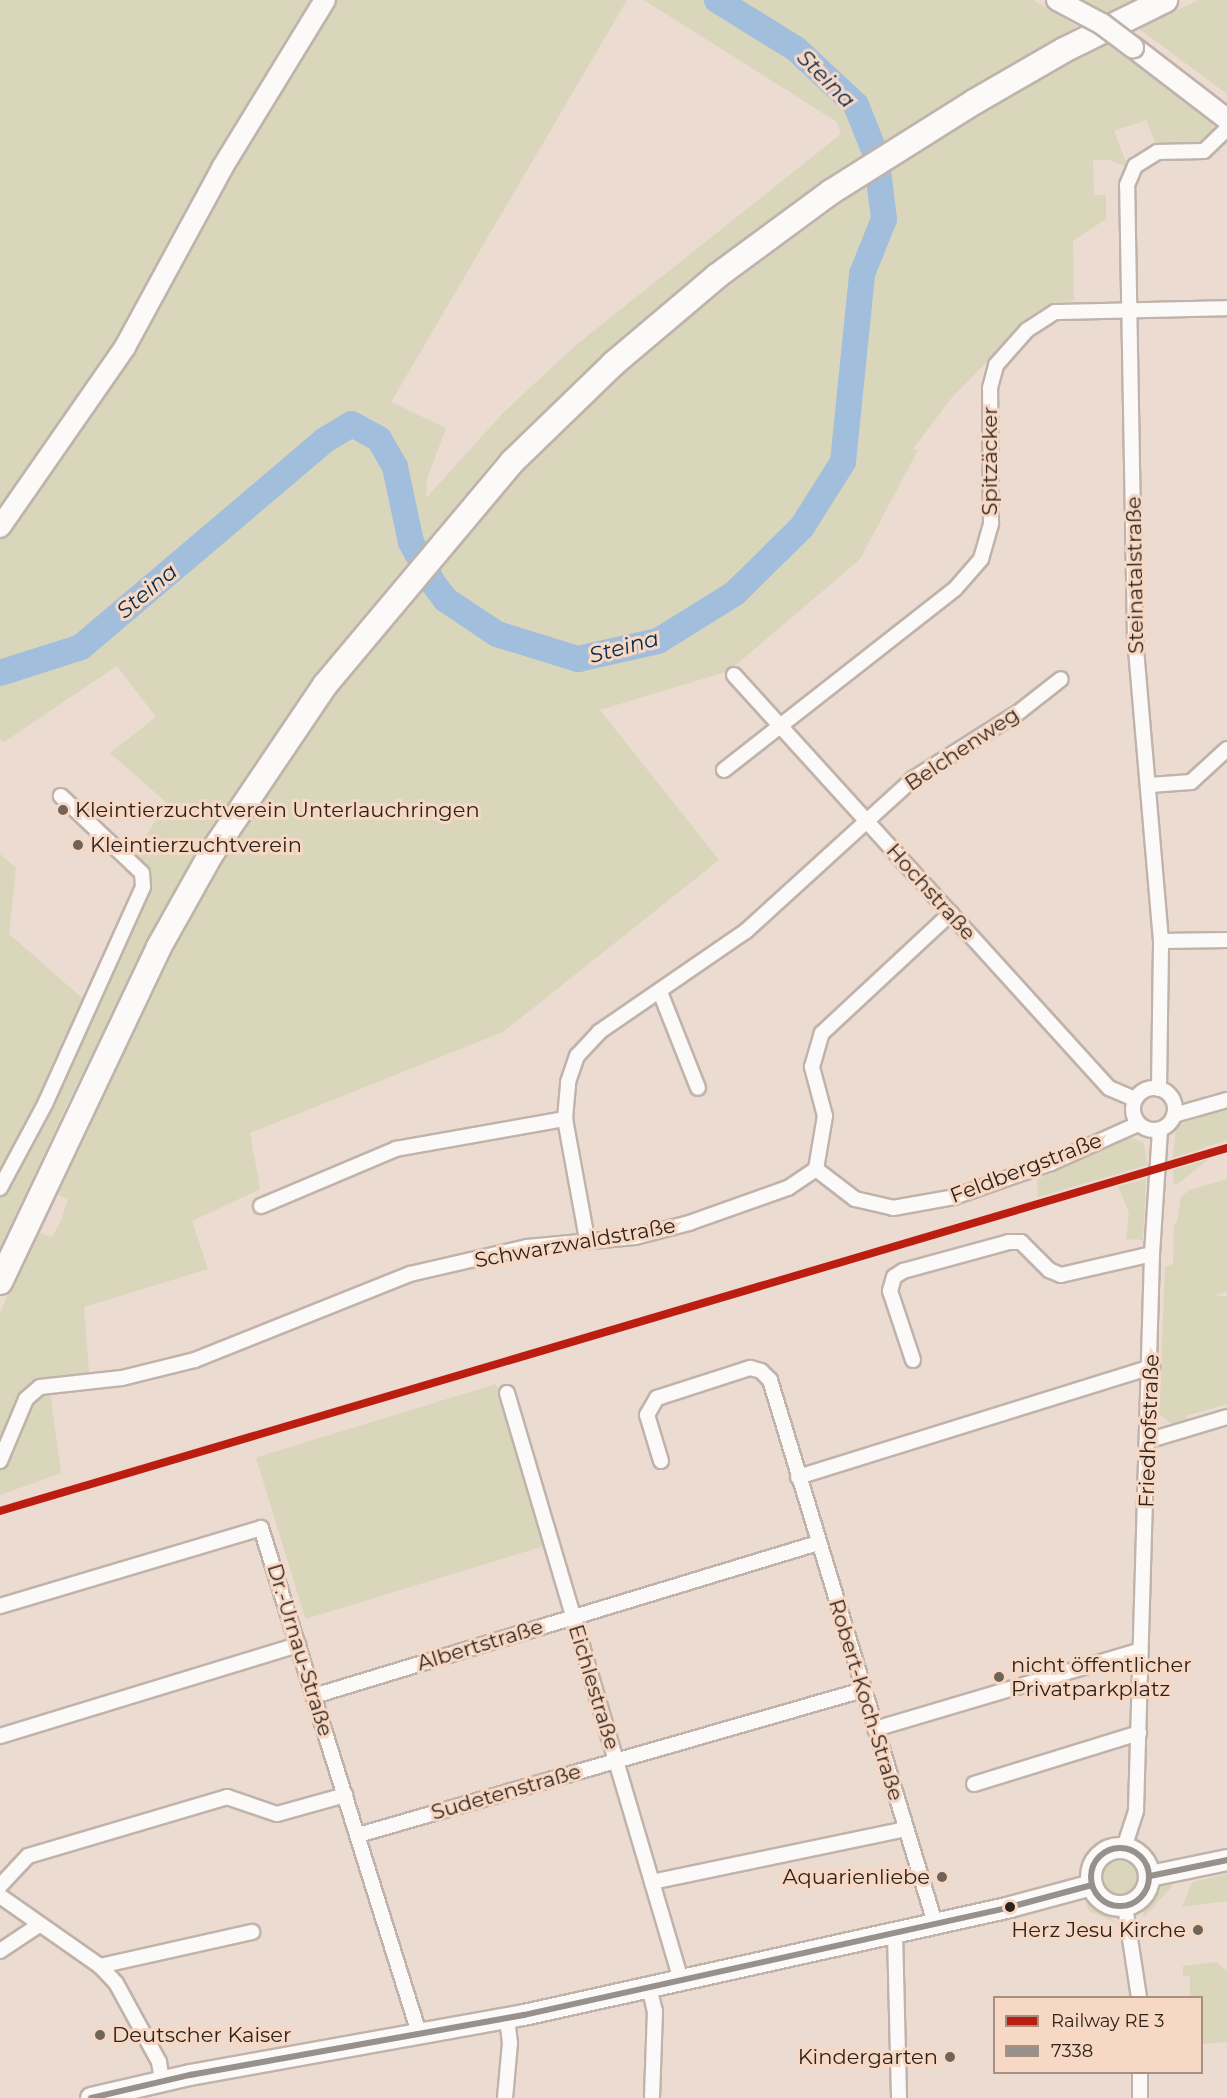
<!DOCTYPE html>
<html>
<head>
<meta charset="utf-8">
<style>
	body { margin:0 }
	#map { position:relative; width:1227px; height:2098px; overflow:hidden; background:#ebdbd0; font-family:Montserrat,sans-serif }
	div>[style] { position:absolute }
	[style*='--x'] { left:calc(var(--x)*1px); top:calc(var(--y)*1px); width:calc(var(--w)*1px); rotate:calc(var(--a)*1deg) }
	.green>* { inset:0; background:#d9d6bb; transform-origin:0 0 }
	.round { border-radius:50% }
	.river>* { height:26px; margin:-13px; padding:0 13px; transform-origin:13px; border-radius:13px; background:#a2bedd }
	.roads { filter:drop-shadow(2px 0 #c0b3ab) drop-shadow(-2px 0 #c0b3ab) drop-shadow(0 2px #c0b3ab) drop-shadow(0 -2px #c0b3ab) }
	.street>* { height:14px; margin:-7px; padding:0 7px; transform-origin:7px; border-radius:7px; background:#fcfaf8 }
	.street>.ring { margin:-7px; padding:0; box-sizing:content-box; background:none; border:14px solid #fcfaf8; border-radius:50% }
	.secondary>* { height:20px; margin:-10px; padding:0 10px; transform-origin:10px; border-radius:10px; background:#fcfaf8 }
	.secondary>.ring { margin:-10px; padding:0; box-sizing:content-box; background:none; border:20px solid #fcfaf8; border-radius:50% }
	.highway>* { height:24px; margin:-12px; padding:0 12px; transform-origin:12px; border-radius:12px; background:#fcfaf8 }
	.bridges { filter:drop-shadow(2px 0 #c0b3ab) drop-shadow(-2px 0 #c0b3ab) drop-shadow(0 2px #c0b3ab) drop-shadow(0 -2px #c0b3ab) }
	.secondary-bridge>* { height:20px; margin:-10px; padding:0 10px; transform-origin:10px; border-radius:10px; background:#fcfaf8 }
	.bus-1>* { height:6px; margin:-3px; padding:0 3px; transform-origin:3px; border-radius:3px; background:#96918d }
	.bus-1>.ring { margin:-3px; padding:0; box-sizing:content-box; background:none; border:6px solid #96918d; border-radius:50% }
	.rail-1>* { height:8px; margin:-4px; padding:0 4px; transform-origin:4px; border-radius:4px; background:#bb1e10 }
	.dots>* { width:16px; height:16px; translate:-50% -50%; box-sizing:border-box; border:3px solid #f7d8c4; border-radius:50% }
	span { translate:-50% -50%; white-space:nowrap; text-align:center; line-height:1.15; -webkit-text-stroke:6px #f7d8c4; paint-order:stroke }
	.street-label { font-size:21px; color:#2e231b }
	.poi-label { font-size:21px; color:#2e231b }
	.left { translate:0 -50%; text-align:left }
	.right { translate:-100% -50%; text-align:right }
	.water-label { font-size:22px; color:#082b4b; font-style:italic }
	.legend { position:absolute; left:993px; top:1996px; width:210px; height:78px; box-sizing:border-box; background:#f7d8c4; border:2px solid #a79080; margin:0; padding:8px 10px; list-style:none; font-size:18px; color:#2e231b }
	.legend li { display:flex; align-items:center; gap:12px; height:30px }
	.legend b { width:30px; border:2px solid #a79080 }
</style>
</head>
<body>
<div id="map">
	<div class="green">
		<div style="clip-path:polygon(0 0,627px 0,391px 402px,446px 428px,427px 479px,426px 498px,504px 412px,576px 345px,841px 134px,837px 122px,644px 0,1033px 0,1077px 26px,908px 127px,921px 151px,990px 107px,1107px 43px,1210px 117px,1215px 133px,1200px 144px,1156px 144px,1146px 120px,1114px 131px,1128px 167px,1109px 160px,1093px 160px,1094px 195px,1106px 195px,1106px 219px,1073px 241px,1074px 300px,1039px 310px,953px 396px,913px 449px,918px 450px,860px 559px,729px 671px,600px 710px,719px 860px,503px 1032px,250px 1133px,260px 1189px,192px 1221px,208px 1269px,84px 1307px,89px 1372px,50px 1391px,61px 1473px,0 1495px,0 1312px,38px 1232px,52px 1237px,61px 1221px,68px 1199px,55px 1193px,176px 946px,225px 858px,301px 742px,353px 672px,518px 477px,583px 412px,648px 351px,738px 279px,858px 191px,849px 164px,721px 258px,604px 353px,493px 461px,343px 641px,284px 719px,170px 902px,73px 1092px,0 1248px,0 854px,16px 868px,9px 934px,82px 998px,134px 897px,135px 876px,128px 867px,166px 802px,110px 753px,156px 717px,117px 666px,4px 742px,0 739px)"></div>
		<div style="clip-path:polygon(1081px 0,1135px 0,1106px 14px)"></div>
		<div style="clip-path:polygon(1199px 0,1227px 0,1227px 94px,1138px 28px)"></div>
		<div style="clip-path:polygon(1227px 1108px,1227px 1140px,1173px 1158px,1176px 1129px,1181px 1124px)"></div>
		<div style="clip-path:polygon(1128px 1136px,1144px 1143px,1147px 1165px,1038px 1197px,1037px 1180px)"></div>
		<div style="clip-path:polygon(1209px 1159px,1176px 1185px,1173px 1182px,1173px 1170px)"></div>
		<div style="clip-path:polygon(1146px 1179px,1143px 1240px,1126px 1239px,1129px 1213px,1118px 1186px)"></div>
		<div style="clip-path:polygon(1227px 1179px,1227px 1291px,1215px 1295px,1227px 1297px,1227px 1404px,1186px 1416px,1189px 1425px,1176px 1427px,1159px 1414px,1165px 1267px,1173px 1264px,1174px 1224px,1177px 1222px,1181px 1197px,1189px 1190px)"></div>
		<div style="left:496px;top:1384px;width:169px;height:251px;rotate:73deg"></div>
		<div class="round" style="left:1097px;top:1856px;width:44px;height:44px"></div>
		<div style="clip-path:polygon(1227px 1874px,1227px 1901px,1182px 1907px,1192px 1882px)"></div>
		<div style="clip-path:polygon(1173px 1881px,1171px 1888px,1143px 1918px,1145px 1900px,1156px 1888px)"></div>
		<div style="clip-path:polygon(1085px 1902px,1106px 1911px,1116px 1923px,1089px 1911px)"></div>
		<div style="clip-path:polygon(1217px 1962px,1227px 1972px,1227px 2042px,1202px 2044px,1202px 1998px,1190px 1997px,1190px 1976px,1183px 1976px,1183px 1966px)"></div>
	</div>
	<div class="river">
		<div style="--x:0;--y:673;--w:85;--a:-17.8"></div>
		<div style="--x:81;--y:647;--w:320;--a:-40.3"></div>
		<div style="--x:325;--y:440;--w:31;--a:-31"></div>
		<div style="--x:352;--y:424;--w:31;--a:29"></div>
		<div style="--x:379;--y:439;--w:32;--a:60"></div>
		<div style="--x:395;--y:467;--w:77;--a:78"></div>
		<div style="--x:411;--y:542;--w:47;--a:61.8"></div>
		<div style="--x:433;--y:583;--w:21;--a:53"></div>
		<div style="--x:446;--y:600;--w:61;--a:33.7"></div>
		<div style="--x:497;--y:634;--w:85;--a:17.2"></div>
		<div style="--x:578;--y:659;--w:82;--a:-12.7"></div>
		<div style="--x:658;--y:641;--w:91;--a:-31.9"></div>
		<div style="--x:735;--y:593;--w:94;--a:-44.6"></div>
		<div style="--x:802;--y:527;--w:77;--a:-57.8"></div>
		<div style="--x:843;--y:462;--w:189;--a:-84.2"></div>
		<div style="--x:862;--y:274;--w:59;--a:-68.2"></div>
		<div style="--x:884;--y:219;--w:64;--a:-97.1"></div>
		<div style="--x:876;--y:155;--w:54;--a:-111.8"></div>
		<div style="--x:856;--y:105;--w:82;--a:-137"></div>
		<div style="--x:796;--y:49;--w:93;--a:-148.2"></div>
	</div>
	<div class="roads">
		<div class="street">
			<div style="--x:734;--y:675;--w:558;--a:47.76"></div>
			<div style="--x:1109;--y:1088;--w:28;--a:23"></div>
			<div style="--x:724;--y:770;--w:293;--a:-38.1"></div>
			<div style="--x:955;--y:589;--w:40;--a:-49"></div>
			<div style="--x:981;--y:559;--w:37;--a:-74"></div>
			<div style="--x:991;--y:523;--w:135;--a:-90.4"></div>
			<div style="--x:990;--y:388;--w:24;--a:-75"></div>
			<div style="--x:996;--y:365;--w:47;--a:-48.5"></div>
			<div style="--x:1027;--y:330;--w:33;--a:-33"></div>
			<div style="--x:1055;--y:312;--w:172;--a:-1.3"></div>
			<div style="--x:1150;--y:785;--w:41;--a:-4.2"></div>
			<div style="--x:1191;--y:782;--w:49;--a:-42.5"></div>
			<div style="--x:1161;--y:941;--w:66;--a:-0.9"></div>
			<div style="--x:660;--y:992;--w:103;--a:68.4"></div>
			<div class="ring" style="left:1133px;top:1088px;width:28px;height:28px"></div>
			<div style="--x:1159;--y:1089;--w:148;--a:-89.2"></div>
			<div style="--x:1161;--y:941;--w:306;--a:-94.9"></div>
			<div style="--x:1135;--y:636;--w:451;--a:-91"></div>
			<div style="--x:1127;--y:185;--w:21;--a:-67"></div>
			<div style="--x:1135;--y:166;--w:26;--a:-32"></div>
			<div style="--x:1157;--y:152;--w:47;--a:-1.2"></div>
			<div style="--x:1204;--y:151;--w:32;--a:-44"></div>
			<div style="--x:1174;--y:1115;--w:55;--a:-15.8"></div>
			<div style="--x:816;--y:1169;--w:49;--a:37.6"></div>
			<div style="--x:855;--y:1199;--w:39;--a:13"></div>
			<div style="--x:893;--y:1208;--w:62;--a:-10.2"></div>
			<div style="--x:954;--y:1197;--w:103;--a:-19.3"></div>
			<div style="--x:1051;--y:1163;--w:95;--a:-24.1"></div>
			<div style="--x:0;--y:1188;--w:95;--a:-61.8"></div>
			<div style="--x:45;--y:1104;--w:238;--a:-65.7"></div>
			<div style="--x:143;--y:887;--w:14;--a:-94"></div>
			<div style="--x:142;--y:873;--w:112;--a:-136.5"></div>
			<div style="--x:261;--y:1206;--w:147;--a:-22.9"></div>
			<div style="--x:396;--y:1149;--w:172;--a:-10.1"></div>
			<div style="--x:587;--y:1239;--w:122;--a:-100.4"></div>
			<div style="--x:565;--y:1119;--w:37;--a:-85"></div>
			<div style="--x:568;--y:1082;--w:28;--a:-71"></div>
			<div style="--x:577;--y:1056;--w:33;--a:-47"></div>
			<div style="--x:599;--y:1032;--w:178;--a:-34.5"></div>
			<div style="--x:746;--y:931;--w:226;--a:-42.3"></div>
			<div style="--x:913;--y:779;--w:125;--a:-32.3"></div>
			<div style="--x:1019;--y:712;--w:53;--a:-38.2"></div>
			<div style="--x:913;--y:1360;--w:73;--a:-108.4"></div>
			<div style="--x:890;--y:1291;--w:15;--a:-74"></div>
			<div style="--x:894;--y:1277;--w:11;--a:-34"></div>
			<div style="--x:903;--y:1271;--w:110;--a:-15.3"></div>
			<div style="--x:1009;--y:1242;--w:12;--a:0"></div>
			<div style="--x:1021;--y:1242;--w:40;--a:45"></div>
			<div style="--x:1049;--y:1270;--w:13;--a:23"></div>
			<div style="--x:1061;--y:1275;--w:93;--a:-13"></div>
			<div style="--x:507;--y:1393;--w:612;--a:73.49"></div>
			<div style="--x:1150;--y:1440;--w:80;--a:-16.6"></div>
			<div style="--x:0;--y:1461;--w:67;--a:-67.2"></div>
			<div style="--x:26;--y:1399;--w:18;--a:-41"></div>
			<div style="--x:40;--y:1387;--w:82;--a:-6.3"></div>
			<div style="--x:122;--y:1378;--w:75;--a:-13.9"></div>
			<div style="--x:195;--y:1360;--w:232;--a:-21.8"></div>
			<div style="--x:410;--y:1274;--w:120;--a:-13"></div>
			<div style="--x:527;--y:1247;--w:108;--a:-5.3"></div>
			<div style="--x:635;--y:1237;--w:56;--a:-14.5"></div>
			<div style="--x:689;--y:1223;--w:105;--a:-19.5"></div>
			<div style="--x:788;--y:1188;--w:34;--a:-34"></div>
			<div style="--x:816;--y:1169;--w:54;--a:-80.4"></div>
			<div style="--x:825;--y:1116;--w:51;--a:-104.9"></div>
			<div style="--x:812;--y:1067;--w:35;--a:-74"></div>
			<div style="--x:822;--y:1033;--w:176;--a:-42.9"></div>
			<div style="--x:661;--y:1461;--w:48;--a:-106.9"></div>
			<div style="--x:647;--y:1415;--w:20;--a:-60"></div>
			<div style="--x:657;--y:1398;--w:98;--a:-17.9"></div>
			<div style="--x:750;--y:1368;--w:11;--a:15"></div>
			<div style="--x:761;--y:1371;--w:13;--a:45"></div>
			<div style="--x:770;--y:1380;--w:568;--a:73.1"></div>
			<div style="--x:798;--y:1477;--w:371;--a:-17.3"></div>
			<div style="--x:0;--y:1606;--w:272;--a:-16.6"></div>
			<div style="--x:261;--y:1528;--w:529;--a:72.63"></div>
			<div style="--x:314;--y:1696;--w:527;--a:-16.89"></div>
			<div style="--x:875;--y:1729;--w:277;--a:-16.5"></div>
			<div style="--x:0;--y:1736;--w:312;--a:-17"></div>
			<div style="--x:974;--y:1784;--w:173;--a:-17.2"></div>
			<div style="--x:358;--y:1835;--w:525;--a:-16.02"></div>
			<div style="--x:1124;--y:1848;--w:40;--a:-72"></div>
			<div style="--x:1136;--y:1810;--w:556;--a:-88.35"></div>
			<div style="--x:1152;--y:1254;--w:125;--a:-86.3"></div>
			<div style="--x:652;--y:1882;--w:258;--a:-11.8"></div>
			<div style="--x:0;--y:1886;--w:41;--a:-47"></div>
			<div style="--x:28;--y:1856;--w:208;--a:-16.5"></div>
			<div style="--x:227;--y:1797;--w:53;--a:18.8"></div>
			<div style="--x:277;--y:1814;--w:71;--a:-15.6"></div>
			<div style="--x:0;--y:1896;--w:122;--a:35"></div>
			<div style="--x:100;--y:1966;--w:23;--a:47"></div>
			<div style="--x:116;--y:1983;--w:90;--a:61.4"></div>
			<div style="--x:159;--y:2062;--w:19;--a:81"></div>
			<div style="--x:1125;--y:1906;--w:93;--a:81.3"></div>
			<div style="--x:895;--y:1933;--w:165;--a:88.6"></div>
			<div style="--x:0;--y:1951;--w:47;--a:-33.7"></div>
			<div style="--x:100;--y:1966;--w:156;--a:-12.6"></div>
			<div style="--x:649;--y:1986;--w:26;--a:77"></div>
			<div style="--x:655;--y:2011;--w:87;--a:92"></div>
			<div style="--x:1140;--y:2072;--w:26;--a:90"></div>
			<div style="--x:505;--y:2098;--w:55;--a:-84.8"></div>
			<div style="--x:510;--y:2043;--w:25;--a:-97"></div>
		</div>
		<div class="secondary">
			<div style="--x:1133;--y:47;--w:118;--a:37.5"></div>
			<div style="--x:0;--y:527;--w:219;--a:-55.2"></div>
			<div style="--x:125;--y:347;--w:204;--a:-61.5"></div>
			<div style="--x:222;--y:168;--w:197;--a:-58.5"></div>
			<div class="ring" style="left:1091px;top:1848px;width:38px;height:38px"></div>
			<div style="--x:1150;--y:1876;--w:79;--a:-11.7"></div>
			<div style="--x:91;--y:2098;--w:102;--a:-13.1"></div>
			<div style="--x:190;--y:2075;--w:339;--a:-10.2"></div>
			<div style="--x:524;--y:2015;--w:498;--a:-12.5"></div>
			<div style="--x:1010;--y:1907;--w:85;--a:-15"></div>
		</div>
		<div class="highway">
			<div style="--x:0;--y:1282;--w:371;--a:-64.6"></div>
			<div style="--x:159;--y:947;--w:107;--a:-60.8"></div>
			<div style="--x:211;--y:854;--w:204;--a:-56"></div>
			<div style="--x:325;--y:685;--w:291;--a:-50"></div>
			<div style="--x:512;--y:462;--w:141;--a:-44.1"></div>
			<div style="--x:613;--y:364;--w:136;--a:-40.2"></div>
			<div style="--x:717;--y:276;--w:142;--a:-36.4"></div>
			<div style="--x:831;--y:192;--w:169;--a:-32.2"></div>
			<div style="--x:974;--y:102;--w:104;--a:-30"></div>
			<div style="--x:1064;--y:50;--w:113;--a:-26.3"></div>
		</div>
	</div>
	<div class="bridges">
		<div class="secondary-bridge">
			<div style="--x:1057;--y:0;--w:51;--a:28.1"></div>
			<div style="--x:1102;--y:24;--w:39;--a:37"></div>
		</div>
	</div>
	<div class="bus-1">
		<div class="ring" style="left:1091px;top:1848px;width:52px;height:52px"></div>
		<div style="--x:1150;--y:1876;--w:79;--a:-11.7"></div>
		<div style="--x:91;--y:2098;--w:102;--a:-13.1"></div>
		<div style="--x:190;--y:2075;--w:339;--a:-10.2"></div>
		<div style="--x:524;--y:2015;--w:498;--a:-12.5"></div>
		<div style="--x:1010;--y:1907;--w:85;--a:-15"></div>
	</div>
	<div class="rail-1">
		<div style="--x:0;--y:1511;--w:1280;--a:-16.48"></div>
	</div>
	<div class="dots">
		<div style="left:63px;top:810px;background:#70635a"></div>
		<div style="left:78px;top:845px;background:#70635a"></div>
		<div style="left:999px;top:1677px;background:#70635a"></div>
		<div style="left:942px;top:1877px;background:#70635a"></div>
		<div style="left:1010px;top:1907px;background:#2e231b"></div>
		<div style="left:1198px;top:1930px;background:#70635a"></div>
		<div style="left:100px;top:2035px;background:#70635a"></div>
		<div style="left:950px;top:2057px;background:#70635a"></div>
	</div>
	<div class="street-label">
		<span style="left:990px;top:461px;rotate:-90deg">Spitzäcker</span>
		<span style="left:1135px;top:575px;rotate:-91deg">Steinatalstraße</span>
		<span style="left:962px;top:749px;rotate:-34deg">Belchenweg</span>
		<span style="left:931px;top:892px;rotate:48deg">Hochstraße</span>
		<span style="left:1026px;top:1168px;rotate:-21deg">Feldbergstraße</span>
		<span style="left:575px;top:1243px;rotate:-10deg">Schwarzwaldstraße</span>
		<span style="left:1149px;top:1431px;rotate:-88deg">Friedhofstraße</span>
		<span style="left:480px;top:1645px;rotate:-17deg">Albertstraße</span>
		<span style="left:300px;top:1650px;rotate:73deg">Dr.-Urnau-Straße</span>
		<span style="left:594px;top:1687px;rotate:73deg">Eichlestraße</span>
		<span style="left:866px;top:1700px;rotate:73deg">Robert-Koch-Straße</span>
		<span style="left:506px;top:1792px;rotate:-16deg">Sudetenstraße</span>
	</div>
	<div class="poi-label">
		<span class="left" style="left:75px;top:810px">Kleintierzuchtverein Unterlauchringen</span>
		<span class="left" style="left:90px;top:845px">Kleintierzuchtverein</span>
		<span class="left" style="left:1011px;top:1677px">nicht öffentlicher<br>Privatparkplatz</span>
		<span class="right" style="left:930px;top:1877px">Aquarienliebe</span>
		<span class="right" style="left:1186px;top:1930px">Herz Jesu Kirche</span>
		<span class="left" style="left:112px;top:2035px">Deutscher Kaiser</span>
		<span class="right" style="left:938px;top:2057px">Kindergarten</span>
	</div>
	<div class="water-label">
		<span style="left:826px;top:79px;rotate:45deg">Steina</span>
		<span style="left:147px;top:591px;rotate:-40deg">Steina</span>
		<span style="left:624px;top:647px;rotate:-15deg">Steina</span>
	</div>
	<ul class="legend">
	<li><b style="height:8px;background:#bb1e10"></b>Railway RE 3</li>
	<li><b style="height:8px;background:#96918d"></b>7338</li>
	</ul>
</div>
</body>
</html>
